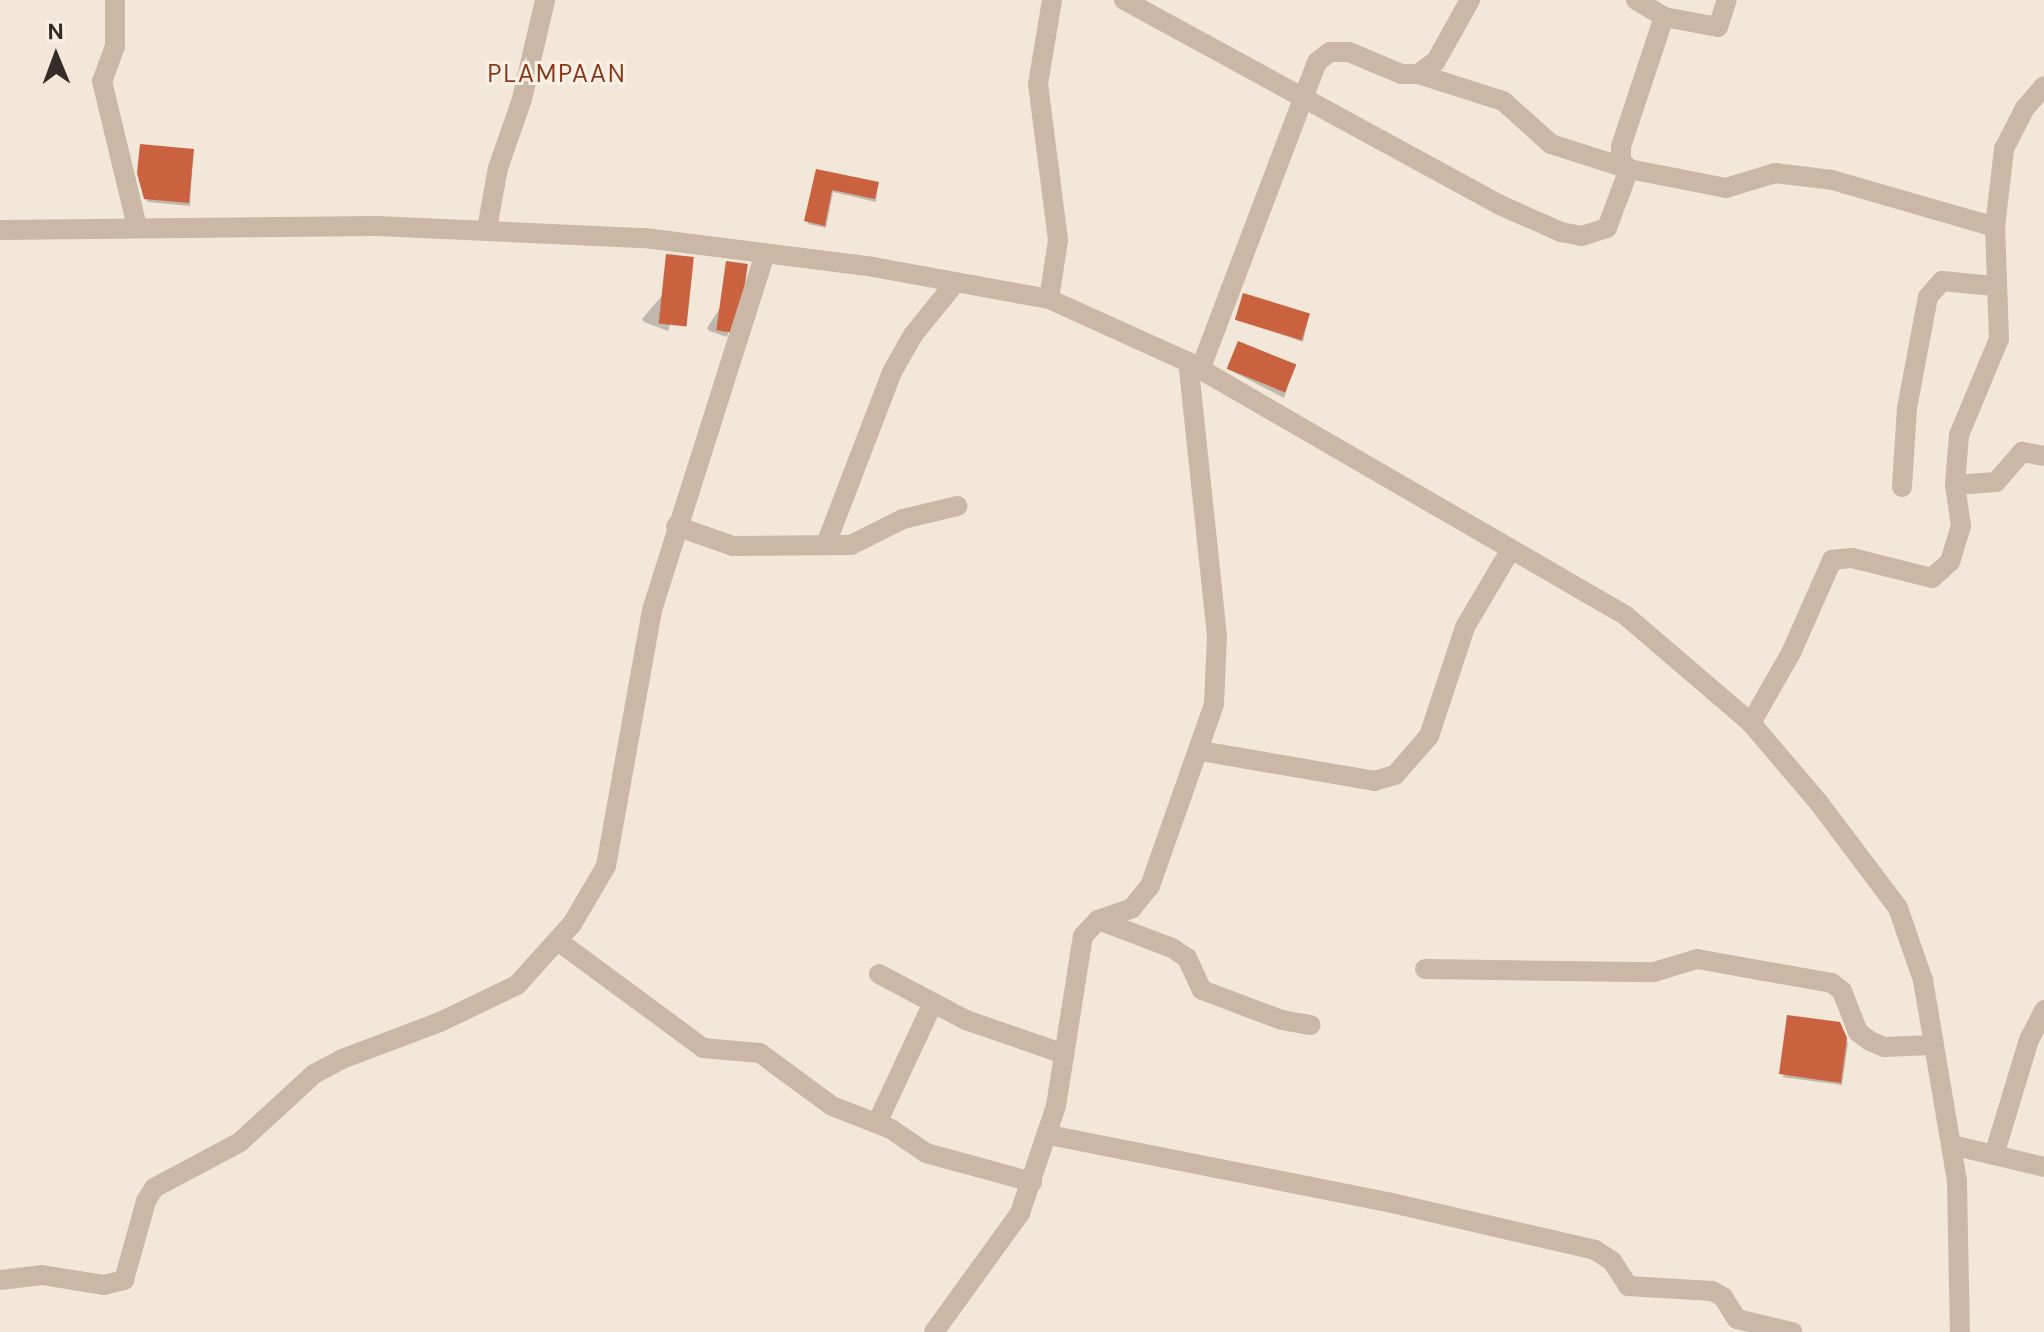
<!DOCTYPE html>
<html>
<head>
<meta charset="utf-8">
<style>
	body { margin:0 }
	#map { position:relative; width:2044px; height:1332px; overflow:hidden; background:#f2e7d9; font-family:"DM Sans",sans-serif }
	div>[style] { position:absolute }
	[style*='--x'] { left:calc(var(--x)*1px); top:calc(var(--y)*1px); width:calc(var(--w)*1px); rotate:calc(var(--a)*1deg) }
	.shadow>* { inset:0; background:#0003 }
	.building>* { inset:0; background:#cb623f; transform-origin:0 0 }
	.minor>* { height:20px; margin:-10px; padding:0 10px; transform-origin:10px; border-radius:10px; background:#cbb7a5 }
	.tertiary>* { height:20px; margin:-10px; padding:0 10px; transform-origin:10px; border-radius:10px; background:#cbb7a5 }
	span { translate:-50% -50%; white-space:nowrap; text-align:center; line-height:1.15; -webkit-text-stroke:6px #faf1e6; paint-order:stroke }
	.quarter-label { font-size:24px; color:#89371c; letter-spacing:2px }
	.north { position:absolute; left:16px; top:16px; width:80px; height:80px; -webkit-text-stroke:6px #faf1e6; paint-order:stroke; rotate:359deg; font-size:22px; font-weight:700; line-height:32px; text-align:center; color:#362c27 }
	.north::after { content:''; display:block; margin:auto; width:28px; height:36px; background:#362c27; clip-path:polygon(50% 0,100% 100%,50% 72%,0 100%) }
</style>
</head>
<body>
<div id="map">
	<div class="shadow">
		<div style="clip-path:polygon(193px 151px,190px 206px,148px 202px,146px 199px)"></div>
		<div style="clip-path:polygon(817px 171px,878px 184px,876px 202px,833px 192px,826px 228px,808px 224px)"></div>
		<div style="clip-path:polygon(693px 259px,668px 331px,644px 322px,642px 319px)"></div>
		<div style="clip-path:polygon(747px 266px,727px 337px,709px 331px,707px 328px)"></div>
		<div style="clip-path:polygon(1309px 315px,1303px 342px,1235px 319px)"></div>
		<div style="clip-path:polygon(1294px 366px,1284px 398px,1228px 369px)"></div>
		<div style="clip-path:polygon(1841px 1028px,1848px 1043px,1842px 1085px,1782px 1077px)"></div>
	</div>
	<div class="building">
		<div style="clip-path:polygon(140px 144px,194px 149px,189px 203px,144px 199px,137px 173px)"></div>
		<div style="clip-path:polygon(816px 169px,879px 182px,875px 199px,832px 190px,825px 226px,804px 221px)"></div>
		<div style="left:666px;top:254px;width:28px;height:70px;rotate:6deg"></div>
		<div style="left:726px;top:261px;width:22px;height:70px;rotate:8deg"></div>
		<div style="left:1243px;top:293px;width:70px;height:28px;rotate:17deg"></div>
		<div style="left:1238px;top:341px;width:63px;height:30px;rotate:22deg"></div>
		<div style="clip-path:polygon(1787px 1015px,1840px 1022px,1847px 1038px,1841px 1083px,1779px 1074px)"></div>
	</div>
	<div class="minor">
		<div style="--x:115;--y:0;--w:46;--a:90"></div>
		<div style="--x:115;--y:46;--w:37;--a:110"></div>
		<div style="--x:102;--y:81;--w:150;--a:76.5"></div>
		<div style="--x:1124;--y:0;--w:428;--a:28.6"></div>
		<div style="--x:1500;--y:205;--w:67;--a:23.9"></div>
		<div style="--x:1561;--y:232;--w:21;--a:11"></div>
		<div style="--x:1582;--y:236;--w:26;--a:-18"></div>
		<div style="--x:1607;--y:228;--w:63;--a:-69.6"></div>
		<div style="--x:1629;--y:169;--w:82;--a:-162.2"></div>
		<div style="--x:1551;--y:144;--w:64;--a:-138.1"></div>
		<div style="--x:1503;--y:101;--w:89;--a:-162.4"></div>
		<div style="--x:1636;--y:0;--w:33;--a:31"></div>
		<div style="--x:1664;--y:17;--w:136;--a:108.4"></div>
		<div style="--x:1621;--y:146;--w:15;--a:90"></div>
		<div style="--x:1621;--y:161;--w:11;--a:45"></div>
		<div style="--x:1629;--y:169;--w:99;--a:11.1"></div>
		<div style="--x:1726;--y:188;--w:51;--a:-17"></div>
		<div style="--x:1775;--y:173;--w:57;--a:7"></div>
		<div style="--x:1832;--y:180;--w:170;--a:16.1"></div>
		<div style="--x:1664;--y:17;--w:55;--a:10.5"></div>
		<div style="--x:1718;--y:27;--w:28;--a:-72"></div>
		<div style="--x:487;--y:229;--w:62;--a:-79.8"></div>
		<div style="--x:498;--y:168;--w:73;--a:-70.8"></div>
		<div style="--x:522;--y:99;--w:102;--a:-76.9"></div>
		<div style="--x:1049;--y:299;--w:60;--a:-81.3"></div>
		<div style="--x:1058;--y:240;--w:157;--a:-97.3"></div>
		<div style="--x:1038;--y:84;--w:85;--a:-80.5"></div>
		<div style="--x:1200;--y:370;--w:329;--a:-69.2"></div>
		<div style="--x:1317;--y:62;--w:16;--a:-38"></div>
		<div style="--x:1330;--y:52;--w:19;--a:0"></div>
		<div style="--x:1349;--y:52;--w:56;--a:22.9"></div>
		<div style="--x:1401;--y:74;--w:17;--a:0"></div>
		<div style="--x:1418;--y:74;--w:22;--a:-36"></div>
		<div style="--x:1436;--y:61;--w:70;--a:-60.9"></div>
		<div style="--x:1955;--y:485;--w:41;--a:-4.2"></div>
		<div style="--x:1996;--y:482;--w:40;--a:-49"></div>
		<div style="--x:2022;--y:452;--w:22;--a:10"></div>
		<div style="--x:1902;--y:487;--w:79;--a:-86.4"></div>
		<div style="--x:1907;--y:408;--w:113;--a:-79.3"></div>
		<div style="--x:1928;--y:297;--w:21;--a:-49"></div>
		<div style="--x:1942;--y:281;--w:52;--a:5.5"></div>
		<div style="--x:676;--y:526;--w:60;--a:19.3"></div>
		<div style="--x:733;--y:546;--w:118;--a:-0.5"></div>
		<div style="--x:851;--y:545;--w:58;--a:-26.6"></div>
		<div style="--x:903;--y:519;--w:56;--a:-13.5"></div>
		<div style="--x:826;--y:544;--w:184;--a:-69"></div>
		<div style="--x:892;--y:372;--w:43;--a:-60.4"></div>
		<div style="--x:913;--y:335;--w:67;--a:-51.1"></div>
		<div style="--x:1751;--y:723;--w:81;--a:-60.3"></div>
		<div style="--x:1791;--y:653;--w:102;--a:-66.2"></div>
		<div style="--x:1832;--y:560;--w:20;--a:-6"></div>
		<div style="--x:1852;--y:558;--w:82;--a:14"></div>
		<div style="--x:1932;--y:578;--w:24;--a:-42"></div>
		<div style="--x:1950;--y:562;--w:38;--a:-73"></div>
		<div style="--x:1961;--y:526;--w:41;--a:-98.3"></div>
		<div style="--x:1955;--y:485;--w:50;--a:-85.4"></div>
		<div style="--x:1959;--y:435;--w:104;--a:-67.4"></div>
		<div style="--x:1999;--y:339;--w:112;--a:-92"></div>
		<div style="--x:1995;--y:227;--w:79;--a:-83.4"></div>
		<div style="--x:2004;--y:149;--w:46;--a:-62.9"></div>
		<div style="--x:2025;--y:108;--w:29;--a:-49"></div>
		<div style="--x:1201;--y:751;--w:176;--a:9.8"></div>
		<div style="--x:1374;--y:781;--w:22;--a:-16"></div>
		<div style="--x:1395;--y:775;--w:52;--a:-48.9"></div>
		<div style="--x:1429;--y:736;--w:115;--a:-71.7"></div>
		<div style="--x:1465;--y:627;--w:88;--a:-59.4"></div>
		<div style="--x:1098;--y:920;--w:79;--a:20.7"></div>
		<div style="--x:1172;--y:948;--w:18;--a:34"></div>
		<div style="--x:1187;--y:958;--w:35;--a:65"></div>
		<div style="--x:1202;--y:990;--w:85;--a:20.6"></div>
		<div style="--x:1282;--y:1020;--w:29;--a:10"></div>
		<div style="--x:558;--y:941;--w:180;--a:36.4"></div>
		<div style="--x:703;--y:1048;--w:57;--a:5"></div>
		<div style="--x:760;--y:1053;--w:89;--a:36.4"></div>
		<div style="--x:832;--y:1106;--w:63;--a:21.3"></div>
		<div style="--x:891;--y:1129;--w:42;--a:34.4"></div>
		<div style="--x:926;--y:1153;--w:110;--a:15.3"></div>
		<div style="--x:1425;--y:969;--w:229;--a:0.8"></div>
		<div style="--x:1654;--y:972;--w:45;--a:-16.8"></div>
		<div style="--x:1697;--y:959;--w:137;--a:10.1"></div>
		<div style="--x:1832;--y:983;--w:13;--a:39"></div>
		<div style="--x:1842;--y:991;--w:44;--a:68.7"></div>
		<div style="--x:1858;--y:1032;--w:15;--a:37"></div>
		<div style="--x:1870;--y:1041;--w:15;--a:23"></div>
		<div style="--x:1884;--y:1047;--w:48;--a:-2.4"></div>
		<div style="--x:879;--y:974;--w:98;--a:27.9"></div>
		<div style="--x:966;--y:1020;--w:104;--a:19.1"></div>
		<div style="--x:877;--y:1123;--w:132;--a:-65"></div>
		<div style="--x:1049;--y:1135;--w:350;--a:11.2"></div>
		<div style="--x:1392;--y:1203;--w:208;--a:13"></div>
		<div style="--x:1595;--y:1250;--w:20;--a:33"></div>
		<div style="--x:1612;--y:1261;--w:30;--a:57"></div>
		<div style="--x:1628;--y:1286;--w:84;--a:3.4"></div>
		<div style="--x:1712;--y:1291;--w:13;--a:29"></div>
		<div style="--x:1723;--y:1297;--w:26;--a:58"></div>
		<div style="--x:1737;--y:1319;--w:57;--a:13.3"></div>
		<div style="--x:1952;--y:1145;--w:95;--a:13.4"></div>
		<div style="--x:1994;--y:1155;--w:120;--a:-73.1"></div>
		<div style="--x:2029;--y:1040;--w:34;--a:-63"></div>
		<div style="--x:0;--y:1280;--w:42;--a:-6.8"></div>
		<div style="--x:42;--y:1275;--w:63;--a:9.2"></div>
		<div style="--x:104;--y:1285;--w:21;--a:-14"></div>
		<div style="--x:124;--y:1280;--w:82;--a:-74.4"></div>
		<div style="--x:146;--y:1201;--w:15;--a:-58"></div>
		<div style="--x:154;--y:1188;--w:98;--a:-28.1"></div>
		<div style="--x:240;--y:1142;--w:100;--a:-42.6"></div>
		<div style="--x:314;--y:1074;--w:32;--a:-28"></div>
		<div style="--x:342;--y:1059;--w:105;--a:-20.7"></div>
		<div style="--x:440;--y:1022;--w:85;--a:-25.7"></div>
		<div style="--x:517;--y:985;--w:82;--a:-48"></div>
		<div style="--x:572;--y:924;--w:67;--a:-59.6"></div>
		<div style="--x:606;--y:866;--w:260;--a:-79.8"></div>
		<div style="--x:652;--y:610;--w:374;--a:-72.4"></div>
		<div style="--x:934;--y:1332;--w:147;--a:-54.1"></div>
		<div style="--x:1020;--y:1213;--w:113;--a:-71.4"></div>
		<div style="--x:1056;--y:1106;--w:172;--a:-81"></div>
		<div style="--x:1083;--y:936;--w:22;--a:-47"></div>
		<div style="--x:1098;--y:920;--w:36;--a:-19"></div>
		<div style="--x:1132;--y:908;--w:28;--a:-51"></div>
		<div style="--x:1150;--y:886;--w:193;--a:-70.6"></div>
		<div style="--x:1214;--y:704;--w:68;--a:-87.5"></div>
		<div style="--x:1217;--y:636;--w:276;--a:-96"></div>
	</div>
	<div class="tertiary">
		<div style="--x:0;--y:230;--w:377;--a:-0.6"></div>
		<div style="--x:377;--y:226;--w:268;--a:2.6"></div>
		<div style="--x:645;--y:238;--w:230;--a:7.2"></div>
		<div style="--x:873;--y:267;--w:179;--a:10.3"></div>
		<div style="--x:1049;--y:299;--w:153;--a:24.4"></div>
		<div style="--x:1188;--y:362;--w:505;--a:30.07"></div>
		<div style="--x:1625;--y:615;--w:166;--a:40.6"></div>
		<div style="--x:1751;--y:723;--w:105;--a:49.6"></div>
		<div style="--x:1819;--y:803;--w:131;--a:53"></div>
		<div style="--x:1898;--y:908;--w:76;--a:70.9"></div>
		<div style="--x:1923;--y:980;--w:205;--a:80.4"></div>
		<div style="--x:1957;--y:1182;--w:150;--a:88.9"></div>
	</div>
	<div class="quarter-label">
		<span style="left:557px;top:74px">PLAMPAAN</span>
	</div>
	<div class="north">N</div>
</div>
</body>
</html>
